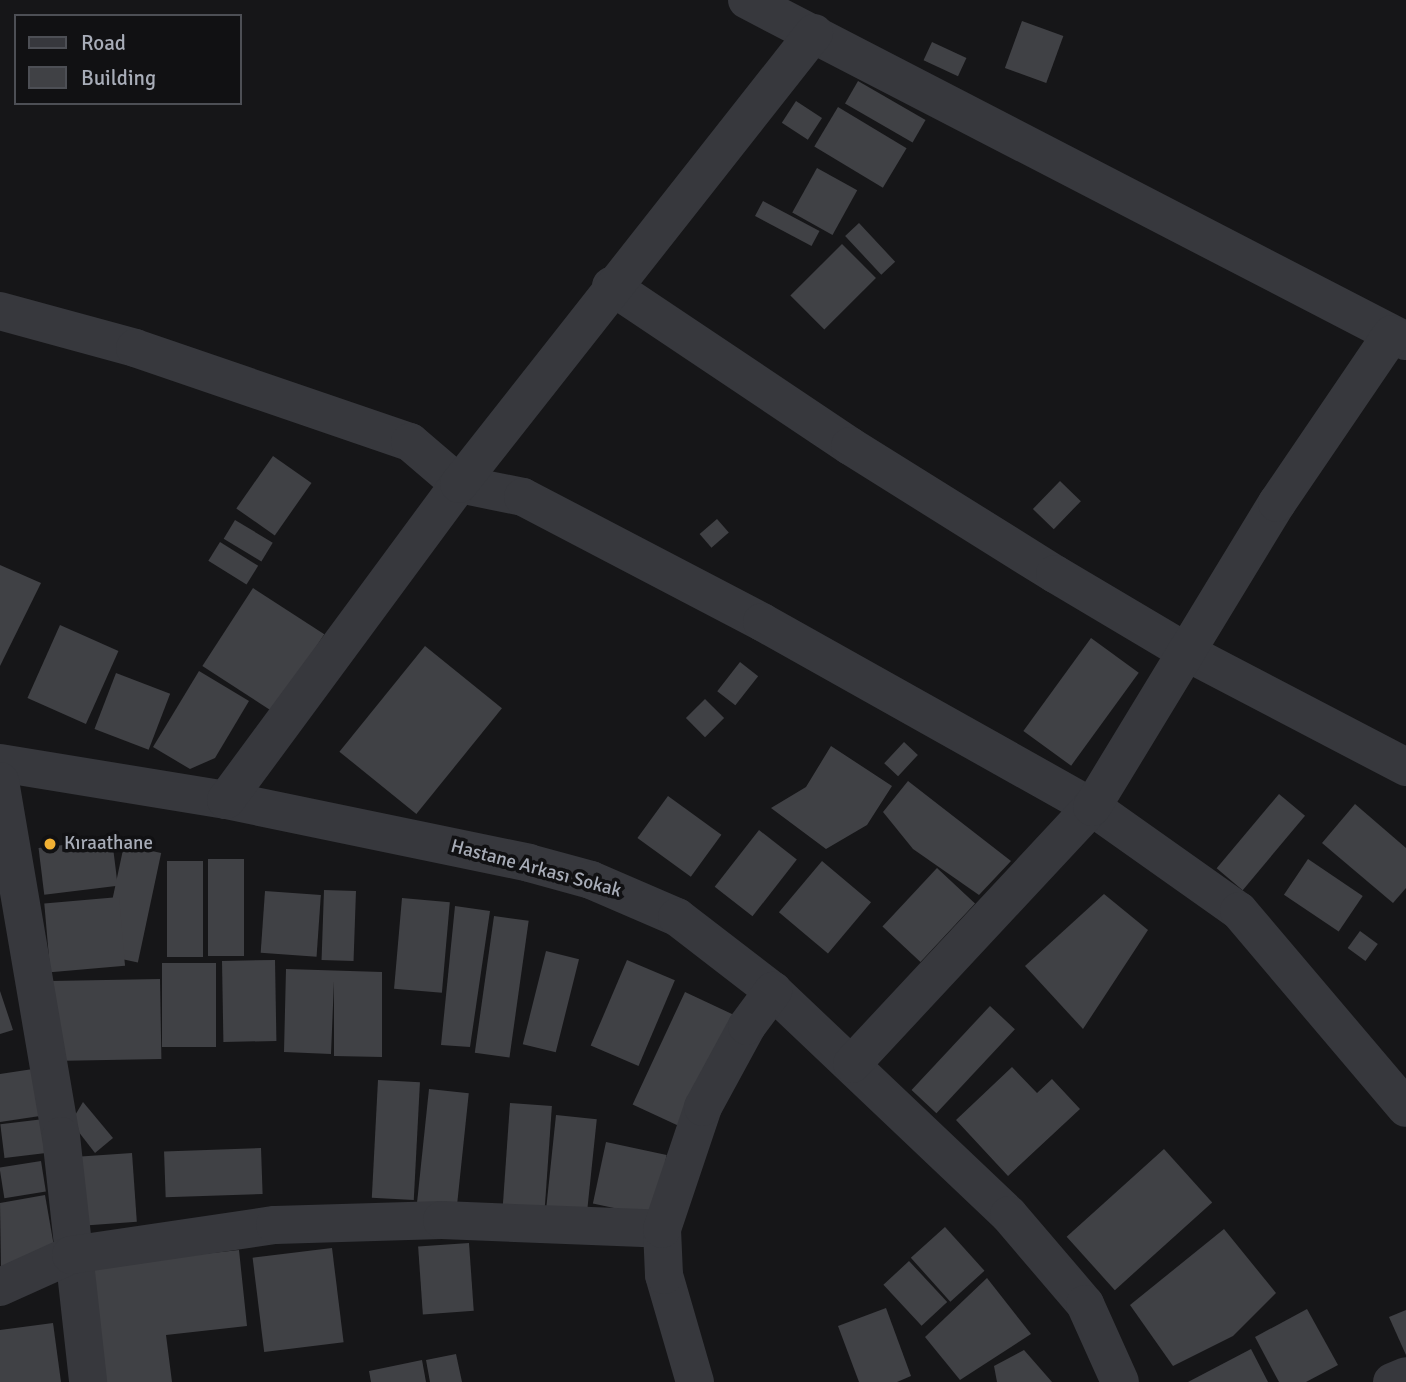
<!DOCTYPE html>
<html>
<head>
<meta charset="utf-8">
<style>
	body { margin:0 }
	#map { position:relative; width:1406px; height:1382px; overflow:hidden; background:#161618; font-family:Signika,sans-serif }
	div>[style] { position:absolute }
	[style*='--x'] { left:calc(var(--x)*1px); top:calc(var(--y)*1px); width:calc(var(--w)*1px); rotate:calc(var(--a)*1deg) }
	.building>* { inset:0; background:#404145; transform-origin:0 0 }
	.street>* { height:38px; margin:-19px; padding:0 19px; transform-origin:19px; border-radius:19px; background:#37383d }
	.dots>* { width:19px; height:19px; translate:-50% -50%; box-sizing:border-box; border:4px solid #111113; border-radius:50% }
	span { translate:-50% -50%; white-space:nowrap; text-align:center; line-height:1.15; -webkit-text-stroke:7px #111113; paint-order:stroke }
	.poi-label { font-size:19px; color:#a8adb8 }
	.left { translate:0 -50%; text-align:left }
	.street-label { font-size:19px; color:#a8adb8 }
	.legend { position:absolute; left:14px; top:14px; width:228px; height:91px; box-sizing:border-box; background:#111113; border:2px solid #4d4f55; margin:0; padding:9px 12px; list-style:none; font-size:21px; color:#a8adb8 }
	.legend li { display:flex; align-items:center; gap:14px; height:35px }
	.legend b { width:35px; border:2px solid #4d4f55 }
</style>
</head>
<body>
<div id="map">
	<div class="building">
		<div style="left:1022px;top:21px;width:44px;height:50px;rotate:20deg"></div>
		<div style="left:932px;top:42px;width:38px;height:20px;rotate:25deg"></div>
		<div style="left:858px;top:81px;width:78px;height:26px;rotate:30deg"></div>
		<div style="left:796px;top:101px;width:31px;height:26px;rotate:33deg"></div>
		<div style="left:838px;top:107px;width:80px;height:46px;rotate:31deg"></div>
		<div style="left:817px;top:168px;width:46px;height:51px;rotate:29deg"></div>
		<div style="left:763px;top:201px;width:64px;height:17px;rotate:28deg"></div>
		<div style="left:859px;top:223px;width:53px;height:19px;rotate:47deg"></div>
		<div style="left:842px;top:244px;width:48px;height:73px;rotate:45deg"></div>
		<div style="left:273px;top:456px;width:47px;height:64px;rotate:35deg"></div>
		<div style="left:1060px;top:481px;width:29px;height:39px;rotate:44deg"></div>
		<div style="left:717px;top:519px;width:18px;height:23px;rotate:49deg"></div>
		<div style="left:235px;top:520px;width:44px;height:22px;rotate:31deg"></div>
		<div style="left:220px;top:542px;width:45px;height:22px;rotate:32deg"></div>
		<div style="clip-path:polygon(0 565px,41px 583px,0 666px)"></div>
		<div style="left:253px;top:588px;width:85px;height:93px;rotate:33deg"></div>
		<div style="left:60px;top:625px;width:64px;height:80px;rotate:24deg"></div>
		<div style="left:1091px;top:638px;width:59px;height:115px;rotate:36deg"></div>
		<div style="left:425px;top:646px;width:99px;height:136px;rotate:39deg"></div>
		<div style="left:740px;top:662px;width:23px;height:37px;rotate:38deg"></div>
		<div style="clip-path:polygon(199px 671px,249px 701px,215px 758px,190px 769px,153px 747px)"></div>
		<div style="left:116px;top:673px;width:58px;height:60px;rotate:21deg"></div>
		<div style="left:705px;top:699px;width:27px;height:27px;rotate:45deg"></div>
		<div style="left:904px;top:742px;width:19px;height:29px;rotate:43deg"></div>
		<div style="clip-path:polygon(831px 746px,892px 786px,867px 825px,826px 849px,771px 808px,806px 787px)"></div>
		<div style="clip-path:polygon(908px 781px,1011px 861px,979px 895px,913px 849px,883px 812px)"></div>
		<div style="left:1279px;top:794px;width:34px;height:97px;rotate:40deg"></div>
		<div style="left:668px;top:796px;width:66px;height:52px;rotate:36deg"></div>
		<div style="clip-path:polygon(1355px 804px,1406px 848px,1406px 888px,1393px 903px,1322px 843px)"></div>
		<div style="left:759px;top:830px;width:48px;height:72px;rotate:38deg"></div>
		<div style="left:112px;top:839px;width:47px;height:74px;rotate:83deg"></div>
		<div style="left:124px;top:845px;width:38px;height:112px;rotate:12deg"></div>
		<div style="left:208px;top:859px;width:36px;height:97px"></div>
		<div style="left:1308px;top:859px;width:66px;height:43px;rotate:34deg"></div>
		<div style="left:167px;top:861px;width:36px;height:96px"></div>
		<div style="left:822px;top:861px;width:64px;height:67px;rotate:40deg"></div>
		<div style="left:937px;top:868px;width:52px;height:80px;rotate:43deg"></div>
		<div style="left:324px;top:890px;width:32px;height:70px;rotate:2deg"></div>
		<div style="left:265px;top:891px;width:56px;height:62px;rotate:4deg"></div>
		<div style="clip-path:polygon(1104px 894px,1148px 930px,1083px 1029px,1025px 966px)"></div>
		<div style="left:119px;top:897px;width:69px;height:75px;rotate:85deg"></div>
		<div style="left:402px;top:898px;width:48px;height:91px;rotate:5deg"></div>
		<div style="clip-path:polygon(455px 906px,490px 911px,470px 1047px,441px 1045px)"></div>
		<div style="left:494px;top:916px;width:35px;height:138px;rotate:8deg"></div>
		<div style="left:1360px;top:931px;width:22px;height:21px;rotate:36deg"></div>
		<div style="left:546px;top:951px;width:34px;height:96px;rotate:14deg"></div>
		<div style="left:275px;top:960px;width:81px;height:53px;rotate:89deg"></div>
		<div style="left:627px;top:960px;width:52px;height:93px;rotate:23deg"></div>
		<div style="left:162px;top:963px;width:54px;height:84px"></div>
		<div style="clip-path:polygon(286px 969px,382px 972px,382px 1057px,334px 1056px,334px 981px,331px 1054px,284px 1052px)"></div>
		<div style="left:160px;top:979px;width:80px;height:109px;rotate:89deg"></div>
		<div style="clip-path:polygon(0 991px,13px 1030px,0 1034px)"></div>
		<div style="left:685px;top:992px;width:53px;height:124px;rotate:25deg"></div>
		<div style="left:990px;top:1006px;width:34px;height:115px;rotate:43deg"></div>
		<div style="clip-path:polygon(1012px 1067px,1037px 1093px,1052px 1079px,1080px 1109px,1008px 1176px,956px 1120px)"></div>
		<div style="clip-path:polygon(33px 1069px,40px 1116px,0 1122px,0 1074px)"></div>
		<div style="left:378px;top:1080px;width:42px;height:118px;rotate:3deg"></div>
		<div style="left:429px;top:1089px;width:40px;height:117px;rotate:6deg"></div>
		<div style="clip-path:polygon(83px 1102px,113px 1138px,95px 1153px,71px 1122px)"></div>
		<div style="left:510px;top:1103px;width:42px;height:107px;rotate:4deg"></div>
		<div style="left:556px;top:1115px;width:41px;height:101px;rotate:6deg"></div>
		<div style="left:44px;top:1119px;width:34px;height:44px;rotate:83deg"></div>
		<div style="left:606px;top:1142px;width:62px;height:63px;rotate:12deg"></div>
		<div style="left:261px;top:1148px;width:46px;height:97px;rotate:88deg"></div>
		<div style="left:1164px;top:1149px;width:72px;height:131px;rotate:48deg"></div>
		<div style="left:132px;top:1153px;width:69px;height:55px;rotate:86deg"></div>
		<div style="left:41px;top:1161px;width:31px;height:42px;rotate:81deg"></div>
		<div style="clip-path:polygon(45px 1195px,56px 1258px,1px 1267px,0 1203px)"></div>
		<div style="left:945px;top:1227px;width:59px;height:46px;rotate:48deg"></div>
		<div style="clip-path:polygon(1224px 1229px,1276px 1293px,1233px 1336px,1173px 1366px,1130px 1305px)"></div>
		<div style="left:469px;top:1243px;width:68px;height:51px;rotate:86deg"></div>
		<div style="left:332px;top:1248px;width:95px;height:80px;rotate:83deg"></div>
		<div style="clip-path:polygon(239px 1250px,247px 1326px,166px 1335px,172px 1382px,98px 1382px,85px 1267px)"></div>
		<div style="left:909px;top:1261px;width:56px;height:35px;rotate:47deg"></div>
		<div style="clip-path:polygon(987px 1278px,1031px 1334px,960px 1380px,925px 1337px)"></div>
		<div style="clip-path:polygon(886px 1308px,911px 1376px,897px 1382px,859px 1382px,838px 1326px)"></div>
		<div style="clip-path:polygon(1307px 1309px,1338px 1365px,1306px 1382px,1279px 1382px,1255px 1337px)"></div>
		<div style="clip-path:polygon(1406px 1310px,1406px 1355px,1389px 1317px)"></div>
		<div style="clip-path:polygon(53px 1323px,61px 1382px,0 1382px,0 1330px)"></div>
		<div style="clip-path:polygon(1251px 1349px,1268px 1382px,1188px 1382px)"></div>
		<div style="clip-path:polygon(1024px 1350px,1052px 1382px,997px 1382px,994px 1366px)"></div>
		<div style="clip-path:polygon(456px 1354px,462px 1382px,430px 1382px,426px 1360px)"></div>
		<div style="clip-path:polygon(422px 1360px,426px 1382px,371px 1382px,369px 1371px)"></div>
	</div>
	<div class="street">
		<div style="--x:747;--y:0;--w:742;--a:27.36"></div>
		<div style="--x:611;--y:286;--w:288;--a:33.8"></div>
		<div style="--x:850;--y:446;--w:242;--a:32"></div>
		<div style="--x:1055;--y:574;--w:155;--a:30.7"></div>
		<div style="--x:1188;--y:653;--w:246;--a:27.6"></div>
		<div style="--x:0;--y:311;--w:140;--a:15.3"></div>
		<div style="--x:135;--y:348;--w:291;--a:18.9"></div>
		<div style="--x:410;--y:442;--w:65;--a:40.6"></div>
		<div style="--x:459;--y:484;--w:65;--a:11.5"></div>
		<div style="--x:523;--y:497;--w:270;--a:27.6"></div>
		<div style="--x:762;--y:622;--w:378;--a:29.3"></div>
		<div style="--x:1092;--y:807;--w:180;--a:35.3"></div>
		<div style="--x:1239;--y:911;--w:258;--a:49.7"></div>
		<div style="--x:0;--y:763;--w:229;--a:9.3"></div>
		<div style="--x:226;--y:800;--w:309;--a:11.7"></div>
		<div style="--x:529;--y:863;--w:64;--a:15.3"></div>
		<div style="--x:591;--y:880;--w:94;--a:23.3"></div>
		<div style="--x:677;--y:917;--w:121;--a:37.6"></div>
		<div style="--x:773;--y:991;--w:325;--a:43.5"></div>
		<div style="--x:1009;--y:1215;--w:117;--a:49.5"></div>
		<div style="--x:1085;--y:1304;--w:85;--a:65.8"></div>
		<div style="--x:0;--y:781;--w:360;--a:80.3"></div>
		<div style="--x:61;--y:1136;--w:247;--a:83.7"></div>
		<div style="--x:226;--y:800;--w:393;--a:-53.6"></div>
		<div style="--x:459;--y:484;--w:574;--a:-51.79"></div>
		<div style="--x:852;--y:1064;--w:352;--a:-47"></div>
		<div style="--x:1092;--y:807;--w:356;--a:-58.7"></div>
		<div style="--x:1277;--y:503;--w:204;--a:-55.8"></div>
		<div style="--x:0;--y:1287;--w:78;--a:-24.3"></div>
		<div style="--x:71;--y:1255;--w:206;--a:-8.4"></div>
		<div style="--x:275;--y:1225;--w:167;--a:-1.7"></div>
		<div style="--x:442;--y:1220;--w:220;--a:2.3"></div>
		<div style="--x:695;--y:1382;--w:111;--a:-106.2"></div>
		<div style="--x:664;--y:1275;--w:46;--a:-92.5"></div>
		<div style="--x:662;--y:1229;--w:129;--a:-71.4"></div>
		<div style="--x:703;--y:1107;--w:92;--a:-61.5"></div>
		<div style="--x:747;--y:1026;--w:44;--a:-53.4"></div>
		<div style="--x:1392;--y:1382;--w:15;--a:-23"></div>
	</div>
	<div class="dots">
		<div style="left:50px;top:844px;background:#f2b134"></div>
	</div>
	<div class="poi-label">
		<span class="left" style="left:64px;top:844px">Kıraathane</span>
	</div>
	<div class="street-label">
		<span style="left:536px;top:869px;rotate:15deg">Hastane Arkası Sokak</span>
	</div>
	<ul class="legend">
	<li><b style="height:9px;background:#37383d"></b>Road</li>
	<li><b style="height:19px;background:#404145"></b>Building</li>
	</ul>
</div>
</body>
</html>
